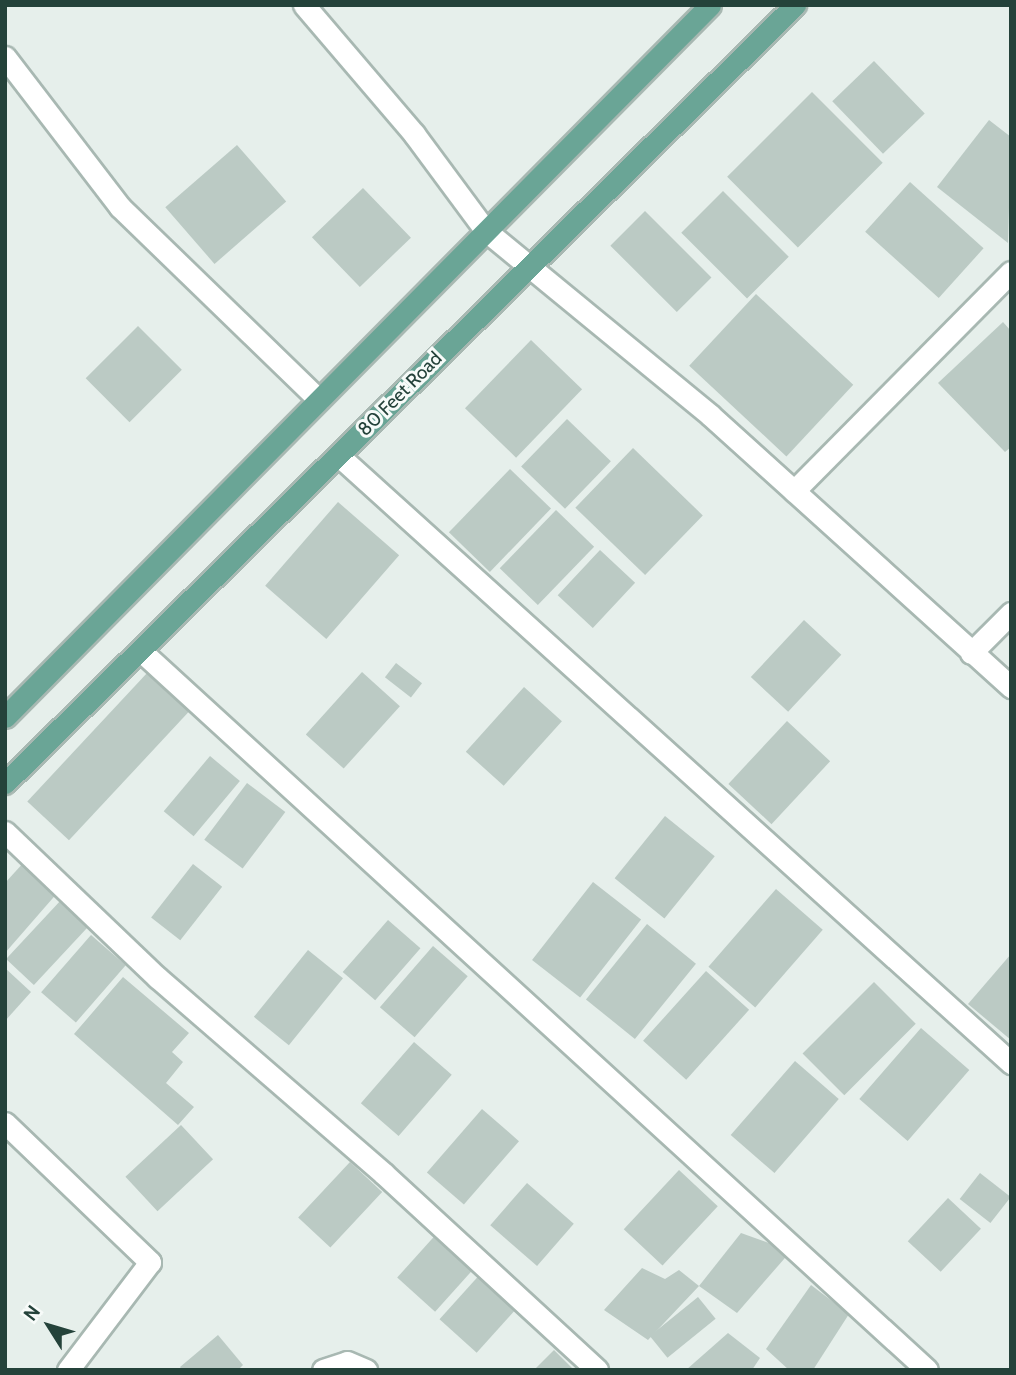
<!DOCTYPE html>
<html>
<head>
<meta charset="utf-8">
<style>
	body { margin:0 }
	#map { position:relative; width:1016px; height:1375px; overflow:hidden; background:#e6efeb; font-family:Cabin,sans-serif }
	div>[style] { position:absolute }
	[style*='--x'] { left:calc(var(--x)*1px); top:calc(var(--y)*1px); width:calc(var(--w)*1px); rotate:calc(var(--a)*1deg) }
	.building>* { inset:0; background:#bbcac4; transform-origin:0 0 }
	.roads { filter:drop-shadow(2px 0 #a8b8b2) drop-shadow(-2px 0 #a8b8b2) drop-shadow(0 2px #a8b8b2) drop-shadow(0 -2px #a8b8b2) }
	.minor>* { height:21px; margin:-10.5px; padding:0 10.5px; transform-origin:10.5px; border-radius:10.5px; background:#fff }
	.major>* { height:21px; margin:-10.5px; padding:0 10.5px; transform-origin:10.5px; border-radius:10.5px; background:#6aa596 }
	span { translate:-50% -50%; white-space:nowrap; text-align:center; line-height:1.15; -webkit-text-stroke:6px #f7fbf9; paint-order:stroke }
	.street-label { font-size:19px; color:#24423a }
	.frame { position:absolute; inset:0; border:7px solid #24423a; pointer-events:none }
	.north { position:absolute; left:14px; top:1291px; width:70px; height:70px; -webkit-text-stroke:5px #f7fbf9; paint-order:stroke; rotate:307deg; font-size:19px; font-weight:700; line-height:28px; text-align:center; color:#24423a }
	.north::after { content:''; display:block; margin:auto; width:24px; height:32px; background:#24423a; clip-path:polygon(50% 0,100% 100%,50% 72%,0 100%) }
</style>
</head>
<body>
<div id="map">
	<div class="building">
		<div style="left:874px;top:61px;width:73px;height:58px;rotate:46deg"></div>
		<div style="left:812px;top:92px;width:100px;height:120px;rotate:45deg"></div>
		<div style="clip-path:polygon(989px 120px,1011px 137px,1008px 243px,937px 187px)"></div>
		<div style="left:237px;top:145px;width:75px;height:95px;rotate:49deg"></div>
		<div style="left:910px;top:182px;width:99px;height:67px;rotate:42deg"></div>
		<div style="left:363px;top:188px;width:69px;height:71px;rotate:46deg"></div>
		<div style="left:723px;top:191px;width:93px;height:59px;rotate:45deg"></div>
		<div style="left:645px;top:211px;width:94px;height:49px;rotate:45deg"></div>
		<div style="left:756px;top:294px;width:133px;height:98px;rotate:43deg"></div>
		<div style="clip-path:polygon(1003px 322px,1011px 331px,1011px 447px,1005px 452px,938px 383px)"></div>
		<div style="left:138px;top:326px;width:62px;height:74px;rotate:45deg"></div>
		<div style="left:531px;top:340px;width:71px;height:95px;rotate:44deg"></div>
		<div style="left:567px;top:419px;width:61px;height:66px;rotate:44deg"></div>
		<div style="left:633px;top:448px;width:97px;height:83px;rotate:44deg"></div>
		<div style="left:510px;top:469px;width:57px;height:88px;rotate:44deg"></div>
		<div style="left:338px;top:502px;width:81px;height:111px;rotate:41deg"></div>
		<div style="left:556px;top:510px;width:53px;height:81px;rotate:44deg"></div>
		<div style="left:600px;top:550px;width:48px;height:62px;rotate:43deg"></div>
		<div style="left:804px;top:620px;width:51px;height:78px;rotate:43deg"></div>
		<div style="left:396px;top:663px;width:33px;height:18px;rotate:38deg"></div>
		<div style="left:148px;top:672px;width:57px;height:177px;rotate:43deg"></div>
		<div style="left:362px;top:672px;width:51px;height:84px;rotate:42deg"></div>
		<div style="left:524px;top:687px;width:51px;height:87px;rotate:42deg"></div>
		<div style="left:787px;top:721px;width:59px;height:86px;rotate:43deg"></div>
		<div style="left:210px;top:756px;width:39px;height:72px;rotate:40deg"></div>
		<div style="left:247px;top:783px;width:48px;height:71px;rotate:37deg"></div>
		<div style="left:665px;top:816px;width:64px;height:80px;rotate:39deg"></div>
		<div style="clip-path:polygon(25px 861px,59px 891px,5px 953px,5px 883px)"></div>
		<div style="left:193px;top:864px;width:37px;height:68px;rotate:38deg"></div>
		<div style="left:593px;top:882px;width:61px;height:99px;rotate:38deg"></div>
		<div style="left:776px;top:889px;width:62px;height:103px;rotate:41deg"></div>
		<div style="left:62px;top:899px;width:38px;height:82px;rotate:43deg"></div>
		<div style="left:388px;top:920px;width:43px;height:69px;rotate:41deg"></div>
		<div style="left:647px;top:924px;width:63px;height:97px;rotate:39deg"></div>
		<div style="left:91px;top:935px;width:46px;height:76px;rotate:41deg"></div>
		<div style="left:433px;top:946px;width:46px;height:81px;rotate:41deg"></div>
		<div style="left:308px;top:950px;width:45px;height:86px;rotate:39deg"></div>
		<div style="clip-path:polygon(1011px 954px,1011px 1040px,968px 1004px)"></div>
		<div style="clip-path:polygon(5px 968px,31px 992px,5px 1021px)"></div>
		<div style="left:706px;top:971px;width:58px;height:94px;rotate:42deg"></div>
		<div style="clip-path:polygon(123px 977px,189px 1033px,172px 1052px,183px 1062px,166px 1083px,194px 1107px,178px 1125px,74px 1034px)"></div>
		<div style="left:874px;top:982px;width:59px;height:101px;rotate:45deg"></div>
		<div style="left:921px;top:1028px;width:64px;height:94px;rotate:41deg"></div>
		<div style="left:414px;top:1042px;width:50px;height:81px;rotate:41deg"></div>
		<div style="left:795px;top:1061px;width:58px;height:98px;rotate:41deg"></div>
		<div style="left:482px;top:1109px;width:49px;height:84px;rotate:41deg"></div>
		<div style="left:181px;top:1125px;width:47px;height:76px;rotate:47deg"></div>
		<div style="left:350px;top:1162px;width:44px;height:76px;rotate:43deg"></div>
		<div style="left:679px;top:1170px;width:53px;height:81px;rotate:43deg"></div>
		<div style="left:980px;top:1173px;width:39px;height:33px;rotate:38deg"></div>
		<div style="left:527px;top:1183px;width:62px;height:56px;rotate:41deg"></div>
		<div style="left:948px;top:1198px;width:45px;height:59px;rotate:43deg"></div>
		<div style="left:440px;top:1230px;width:51px;height:64px;rotate:42deg"></div>
		<div style="clip-path:polygon(741px 1233px,791px 1251px,737px 1313px,699px 1286px)"></div>
		<div style="clip-path:polygon(642px 1268px,665px 1279px,679px 1270px,699px 1286px,648px 1340px,604px 1310px)"></div>
		<div style="left:483px;top:1271px;width:50px;height:65px;rotate:42deg"></div>
		<div style="clip-path:polygon(811px 1285px,849px 1314px,813px 1370px,789px 1370px,766px 1349px)"></div>
		<div style="left:698px;top:1297px;width:28px;height:62px;rotate:51deg"></div>
		<div style="clip-path:polygon(728px 1333px,760px 1358px,752px 1370px,686px 1370px)"></div>
		<div style="clip-path:polygon(218px 1335px,243px 1365px,238px 1370px,182px 1370px,180px 1367px)"></div>
		<div style="clip-path:polygon(554px 1350px,574px 1370px,534px 1370px)"></div>
	</div>
	<div class="roads">
		<div class="minor">
			<div style="--x:304;--y:5;--w:170;--a:49.5"></div>
			<div style="--x:414;--y:134;--w:119;--a:53.5"></div>
			<div style="--x:485;--y:230;--w:291;--a:39.4"></div>
			<div style="--x:710;--y:415;--w:406;--a:42.1"></div>
			<div style="--x:5;--y:57;--w:189;--a:52.5"></div>
			<div style="--x:120;--y:207;--w:277;--a:44.1"></div>
			<div style="--x:339;--y:456;--w:906;--a:42.09"></div>
			<div style="--x:794;--y:491;--w:308;--a:-45.3"></div>
			<div style="--x:141;--y:651;--w:1065;--a:42.45"></div>
			<div style="--x:971;--y:653;--w:57;--a:-45"></div>
			<div style="--x:5;--y:832;--w:211;--a:43.7"></div>
			<div style="--x:158;--y:978;--w:298;--a:40.9"></div>
			<div style="--x:383;--y:1173;--w:291;--a:42.6"></div>
			<div style="--x:5;--y:1123;--w:201;--a:43.8"></div>
			<div style="--x:150;--y:1262;--w:136;--a:127.2"></div>
			<div style="--x:323;--y:1370;--w:25;--a:-18"></div>
			<div style="--x:347;--y:1362;--w:21;--a:23"></div>
		</div>
		<div class="major">
			<div style="--x:5;--y:717;--w:1002;--a:-45.28"></div>
			<div style="--x:5;--y:783;--w:1109;--a:-44.56"></div>
		</div>
	</div>
	<div class="street-label">
		<span style="left:400px;top:394px;rotate:-45deg">80 Feet Road</span>
	</div>
	<div class="frame"></div>
	<div class="north">N</div>
</div>
</body>
</html>
